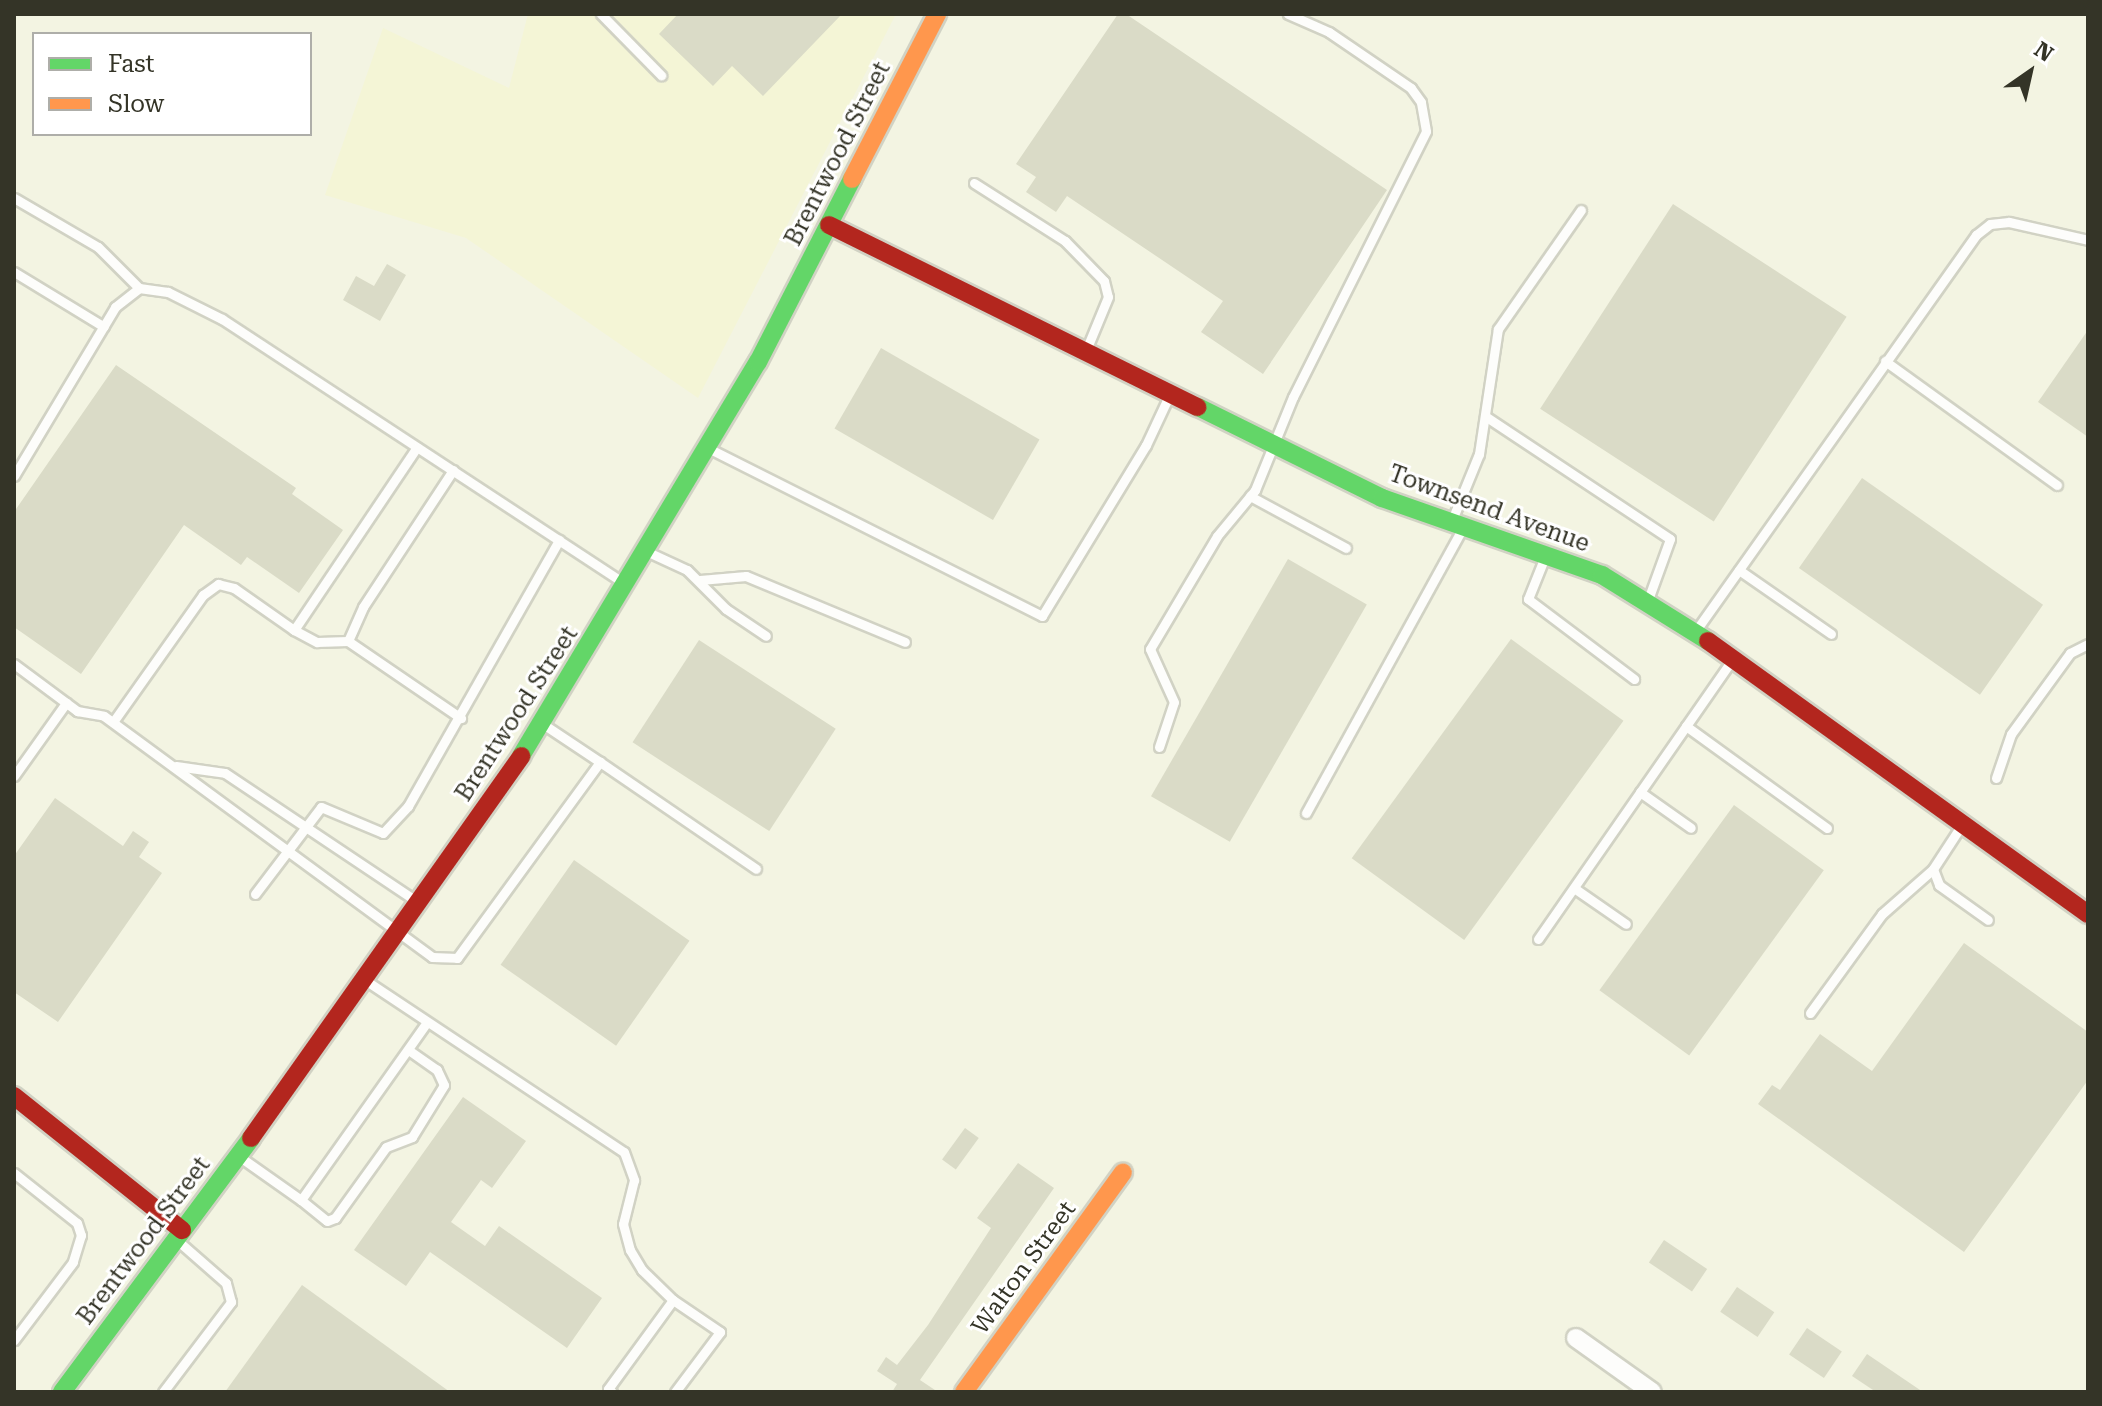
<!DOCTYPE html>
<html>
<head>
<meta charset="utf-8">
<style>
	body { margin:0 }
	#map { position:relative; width:2102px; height:1406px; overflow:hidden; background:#f3f4e2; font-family:"Roboto Serif",serif }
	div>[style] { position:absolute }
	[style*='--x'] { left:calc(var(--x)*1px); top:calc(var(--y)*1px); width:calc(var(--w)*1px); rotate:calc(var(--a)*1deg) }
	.built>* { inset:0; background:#f4f5d6 }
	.building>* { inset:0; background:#dadbc7; transform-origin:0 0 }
	.roads { filter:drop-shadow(2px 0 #d1d2c4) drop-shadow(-2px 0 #d1d2c4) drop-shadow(0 2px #d1d2c4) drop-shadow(0 -2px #d1d2c4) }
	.lane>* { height:9px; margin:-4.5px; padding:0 4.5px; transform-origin:4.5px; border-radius:4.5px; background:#fdfdfb }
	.street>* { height:18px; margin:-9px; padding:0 9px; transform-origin:9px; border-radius:9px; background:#fdfdfb }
	.fast>* { height:18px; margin:-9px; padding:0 9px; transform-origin:9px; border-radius:9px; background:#63d668 }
	.slow>* { height:18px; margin:-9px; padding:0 9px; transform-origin:9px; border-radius:9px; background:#ff974d }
	.jam>* { height:18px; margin:-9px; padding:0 9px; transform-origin:9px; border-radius:9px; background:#b3261e }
	span { translate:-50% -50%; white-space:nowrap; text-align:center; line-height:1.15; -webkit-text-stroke:6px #fff; paint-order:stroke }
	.street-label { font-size:24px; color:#343427 }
	.frame { position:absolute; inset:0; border:16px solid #343427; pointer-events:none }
	.legend { position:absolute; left:32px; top:32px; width:280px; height:104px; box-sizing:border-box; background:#fff; border:2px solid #aeaea9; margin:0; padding:10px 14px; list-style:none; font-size:24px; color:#343427 }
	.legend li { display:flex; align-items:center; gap:16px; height:40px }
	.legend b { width:40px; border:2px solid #aeaea9 }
	.north { position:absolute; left:1990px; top:32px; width:80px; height:80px; -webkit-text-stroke:6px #fff; paint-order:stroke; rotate:34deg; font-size:22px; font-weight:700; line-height:32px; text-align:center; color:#343427 }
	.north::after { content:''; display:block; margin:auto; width:28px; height:36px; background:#343427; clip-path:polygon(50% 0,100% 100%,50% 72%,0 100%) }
</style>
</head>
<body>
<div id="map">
	<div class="built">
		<div style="clip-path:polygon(528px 14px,896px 14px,698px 398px,466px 238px,325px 195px,383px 28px,509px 88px)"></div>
	</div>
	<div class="building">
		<div style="clip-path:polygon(678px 14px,842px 14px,763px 96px,732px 66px,713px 86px,659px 34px)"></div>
		<div style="clip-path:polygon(1118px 14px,1126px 14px,1387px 190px,1263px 374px,1201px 332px,1223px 301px,1067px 196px,1056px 212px,1026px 192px,1036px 177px,1016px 164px)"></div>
		<div style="left:1673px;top:204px;width:207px;height:244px;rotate:33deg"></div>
		<div style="clip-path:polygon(387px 264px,406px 275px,380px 321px,343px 300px,356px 276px,374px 286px)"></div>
		<div style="clip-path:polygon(2088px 330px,2088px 437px,2038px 402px)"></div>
		<div style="left:881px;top:348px;width:183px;height:93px;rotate:30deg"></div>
		<div style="clip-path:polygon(116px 365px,296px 488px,292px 494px,343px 530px,299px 593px,247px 557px,241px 565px,184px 525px,81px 674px,14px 627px,14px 512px)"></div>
		<div style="left:1862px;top:478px;width:221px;height:110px;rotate:35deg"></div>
		<div style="left:1288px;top:559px;width:91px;height:274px;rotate:30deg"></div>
		<div style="left:1511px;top:639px;width:139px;height:271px;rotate:36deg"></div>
		<div style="left:699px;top:640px;width:163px;height:122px;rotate:33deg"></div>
		<div style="clip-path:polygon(55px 798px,123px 846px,133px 831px,149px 842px,139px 857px,162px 873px,58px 1022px,14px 992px,14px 856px)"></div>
		<div style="left:1734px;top:805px;width:111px;height:229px;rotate:36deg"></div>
		<div style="left:574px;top:860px;width:141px;height:128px;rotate:35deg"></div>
		<div style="clip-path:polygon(1964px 943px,2088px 1032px,2088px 1080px,1964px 1252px,1758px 1104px,1772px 1085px,1780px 1090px,1820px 1034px,1872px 1071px)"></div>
		<div style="clip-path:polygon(463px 1097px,526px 1141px,492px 1188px,481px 1180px,451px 1222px,485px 1246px,499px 1226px,602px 1298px,567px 1348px,430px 1252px,406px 1286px,354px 1250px)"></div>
		<div style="left:965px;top:1128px;width:17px;height:39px;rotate:36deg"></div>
		<div style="clip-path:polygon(1018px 1163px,1054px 1188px,920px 1380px,938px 1392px,892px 1392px,897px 1384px,877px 1371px,886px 1357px,897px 1365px,928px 1325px,991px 1228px,977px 1218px)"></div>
		<div style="left:1664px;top:1240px;width:52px;height:27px;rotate:34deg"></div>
		<div style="clip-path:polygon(302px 1285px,450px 1392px,225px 1392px)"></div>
		<div style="left:1737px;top:1287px;width:45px;height:30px;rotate:34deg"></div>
		<div style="left:1807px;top:1328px;width:42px;height:32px;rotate:34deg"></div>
		<div style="clip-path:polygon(1867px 1354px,1923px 1392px,1876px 1392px,1852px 1376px)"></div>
	</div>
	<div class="roads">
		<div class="lane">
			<div style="--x:601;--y:14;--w:86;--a:45.5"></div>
			<div style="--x:974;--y:183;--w:108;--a:32.5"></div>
			<div style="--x:1065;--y:241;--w:56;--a:45.7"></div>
			<div style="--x:1104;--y:281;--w:16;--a:76"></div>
			<div style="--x:1108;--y:297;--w:57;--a:112.5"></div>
			<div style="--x:14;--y:198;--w:97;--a:30.3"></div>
			<div style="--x:98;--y:247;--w:58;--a:45"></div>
			<div style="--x:14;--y:272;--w:105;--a:31.4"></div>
			<div style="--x:1885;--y:361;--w:212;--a:35.8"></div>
			<div style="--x:1485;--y:416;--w:222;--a:33.6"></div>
			<div style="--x:1670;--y:539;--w:62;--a:109.9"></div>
			<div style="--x:708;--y:448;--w:374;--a:26.7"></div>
			<div style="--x:1042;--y:616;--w:200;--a:-58.7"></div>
			<div style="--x:1146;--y:445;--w:54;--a:-64.9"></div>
			<div style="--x:14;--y:476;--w:197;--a:-59.1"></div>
			<div style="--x:115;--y:307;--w:31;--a:-38"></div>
			<div style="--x:139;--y:288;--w:29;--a:8"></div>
			<div style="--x:168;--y:292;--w:60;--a:26.6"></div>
			<div style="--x:222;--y:319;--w:480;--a:33.3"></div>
			<div style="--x:1250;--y:496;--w:109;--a:28.4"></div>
			<div style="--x:1452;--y:520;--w:71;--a:-67.8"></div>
			<div style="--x:1479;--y:454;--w:126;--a:-81.4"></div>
			<div style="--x:1498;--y:329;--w:145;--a:-55.1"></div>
			<div style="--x:648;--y:552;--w:43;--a:24.8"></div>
			<div style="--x:687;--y:570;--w:55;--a:45"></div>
			<div style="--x:726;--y:609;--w:48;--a:34"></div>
			<div style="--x:1544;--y:559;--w:43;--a:111.8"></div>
			<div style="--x:1528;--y:599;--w:133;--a:37"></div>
			<div style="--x:1739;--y:570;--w:112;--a:34.8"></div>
			<div style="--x:700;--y:580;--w:46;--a:-5"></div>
			<div style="--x:746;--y:576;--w:172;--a:22.5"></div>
			<div style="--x:1697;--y:629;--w:483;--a:-54.7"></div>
			<div style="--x:1976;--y:235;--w:18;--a:-38"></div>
			<div style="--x:1990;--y:224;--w:19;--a:-6"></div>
			<div style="--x:2009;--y:222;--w:81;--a:12.8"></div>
			<div style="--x:294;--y:630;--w:26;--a:28"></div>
			<div style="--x:317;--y:642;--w:31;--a:-2"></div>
			<div style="--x:348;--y:641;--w:137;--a:34.3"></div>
			<div style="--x:348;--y:641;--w:37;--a:-66"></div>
			<div style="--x:363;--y:607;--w:164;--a:-56.7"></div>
			<div style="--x:14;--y:664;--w:79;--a:36.7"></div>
			<div style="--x:77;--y:711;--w:27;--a:10"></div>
			<div style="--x:104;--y:716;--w:407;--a:36.3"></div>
			<div style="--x:432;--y:957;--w:25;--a:2"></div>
			<div style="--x:457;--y:958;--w:243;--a:-53.9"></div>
			<div style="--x:600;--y:762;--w:69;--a:-146.3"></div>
			<div style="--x:113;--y:722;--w:156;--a:-54.7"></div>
			<div style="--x:203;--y:595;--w:19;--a:-36"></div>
			<div style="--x:218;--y:584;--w:16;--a:14"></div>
			<div style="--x:234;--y:588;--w:73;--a:35"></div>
			<div style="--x:294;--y:630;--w:220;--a:-56.1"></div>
			<div style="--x:1686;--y:726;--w:174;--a:35.9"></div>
			<div style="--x:1159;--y:747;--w:47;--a:-71.6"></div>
			<div style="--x:1174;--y:702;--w:58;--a:-114.4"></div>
			<div style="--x:1150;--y:649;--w:131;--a:-59.3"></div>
			<div style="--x:1217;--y:536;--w:60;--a:-50.4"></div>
			<div style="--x:1255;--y:490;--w:100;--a:-67.8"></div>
			<div style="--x:1293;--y:397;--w:297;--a:-63.4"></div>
			<div style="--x:1426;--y:131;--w:29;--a:-100"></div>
			<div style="--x:1421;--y:102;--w:17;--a:-126"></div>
			<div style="--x:1411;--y:88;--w:99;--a:-145.7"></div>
			<div style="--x:1329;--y:32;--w:45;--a:-156.3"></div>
			<div style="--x:600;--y:762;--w:189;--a:34.4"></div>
			<div style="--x:176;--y:766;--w:49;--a:8.1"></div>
			<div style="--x:225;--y:773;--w:232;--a:33.8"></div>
			<div style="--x:14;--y:776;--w:90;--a:-54.5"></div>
			<div style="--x:1996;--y:778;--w:46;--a:-71.2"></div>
			<div style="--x:2011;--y:734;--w:100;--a:-53.9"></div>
			<div style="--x:2070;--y:653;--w:20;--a:-27"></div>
			<div style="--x:1640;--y:792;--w:62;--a:35.2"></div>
			<div style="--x:1306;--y:813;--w:326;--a:-61.2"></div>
			<div style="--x:1961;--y:826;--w:51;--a:123.1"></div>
			<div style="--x:1933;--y:869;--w:17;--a:69"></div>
			<div style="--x:1939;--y:885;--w:60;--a:35.5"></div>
			<div style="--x:1574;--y:888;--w:63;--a:34.7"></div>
			<div style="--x:255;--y:894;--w:109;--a:-52.8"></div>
			<div style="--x:321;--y:807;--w:67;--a:22.8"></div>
			<div style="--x:383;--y:833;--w:37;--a:-47"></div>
			<div style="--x:408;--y:806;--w:306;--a:-60.4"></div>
			<div style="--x:1538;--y:939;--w:338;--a:-55.2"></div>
			<div style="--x:368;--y:982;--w:307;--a:33.6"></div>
			<div style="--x:624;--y:1152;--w:30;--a:70"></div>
			<div style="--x:634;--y:1180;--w:45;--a:104"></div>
			<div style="--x:623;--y:1224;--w:27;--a:75"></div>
			<div style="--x:630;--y:1250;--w:23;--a:59"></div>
			<div style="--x:642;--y:1270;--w:43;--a:44.1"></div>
			<div style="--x:673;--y:1300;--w:57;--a:34.2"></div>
			<div style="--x:720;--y:1332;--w:75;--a:126.9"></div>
			<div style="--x:1810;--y:1013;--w:122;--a:-54"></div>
			<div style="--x:1882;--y:914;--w:68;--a:-41.4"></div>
			<div style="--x:240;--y:1157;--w:75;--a:35.2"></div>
			<div style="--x:301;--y:1200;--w:218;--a:-54.7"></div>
			<div style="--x:14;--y:1173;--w:80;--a:38.4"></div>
			<div style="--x:77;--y:1223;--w:13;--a:72"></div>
			<div style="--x:81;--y:1235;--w:28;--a:107"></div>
			<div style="--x:73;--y:1262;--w:98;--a:127.1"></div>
			<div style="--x:301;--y:1200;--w:33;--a:39"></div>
			<div style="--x:327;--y:1221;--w:9;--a:-21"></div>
			<div style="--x:335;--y:1218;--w:87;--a:-54.3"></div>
			<div style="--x:386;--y:1147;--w:28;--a:-21"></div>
			<div style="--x:412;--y:1137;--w:61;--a:-58.4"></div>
			<div style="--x:444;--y:1085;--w:17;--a:-115"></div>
			<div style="--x:437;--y:1070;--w:35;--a:-145"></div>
			<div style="--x:163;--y:1392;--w:113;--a:-52.9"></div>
			<div style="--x:231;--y:1302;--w:20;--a:-105"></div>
			<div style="--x:226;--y:1283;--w:64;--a:-138.8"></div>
			<div style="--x:612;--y:1392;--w:5;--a:-143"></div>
			<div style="--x:608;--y:1389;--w:110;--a:-53.9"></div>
		</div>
		<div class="street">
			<div style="--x:1576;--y:1338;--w:93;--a:35.4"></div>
		</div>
		<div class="fast">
			<div style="--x:1198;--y:407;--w:205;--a:26.3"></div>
			<div style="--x:1382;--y:498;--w:233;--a:19.3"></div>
			<div style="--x:1602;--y:575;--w:125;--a:31.9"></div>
			<div style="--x:521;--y:756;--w:460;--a:-59"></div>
			<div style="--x:758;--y:362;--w:206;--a:-62.8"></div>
			<div style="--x:62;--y:1392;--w:317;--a:-53.3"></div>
		</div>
		<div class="slow">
			<div style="--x:852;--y:179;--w:186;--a:-62.7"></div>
			<div style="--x:964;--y:1392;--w:271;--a:-54.1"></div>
		</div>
		<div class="jam">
			<div style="--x:829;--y:225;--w:411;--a:26.3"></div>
			<div style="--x:1708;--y:641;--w:468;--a:35.7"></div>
			<div style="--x:14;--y:1096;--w:215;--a:38.6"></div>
			<div style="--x:251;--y:1138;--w:468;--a:-54.7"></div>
		</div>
	</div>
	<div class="street-label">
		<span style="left:838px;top:154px;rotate:-63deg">Brentwood Street</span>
		<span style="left:1489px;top:509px;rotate:20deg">Townsend Avenue</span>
		<span style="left:517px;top:714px;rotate:-57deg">Brentwood Street</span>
		<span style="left:144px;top:1241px;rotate:-53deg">Brentwood Street</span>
		<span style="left:1024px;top:1268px;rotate:-54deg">Walton Street</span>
	</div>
	<div class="frame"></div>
	<ul class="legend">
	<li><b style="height:10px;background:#63d668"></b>Fast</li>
	<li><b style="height:10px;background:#ff974d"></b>Slow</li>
	</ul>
	<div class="north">N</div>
</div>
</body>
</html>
